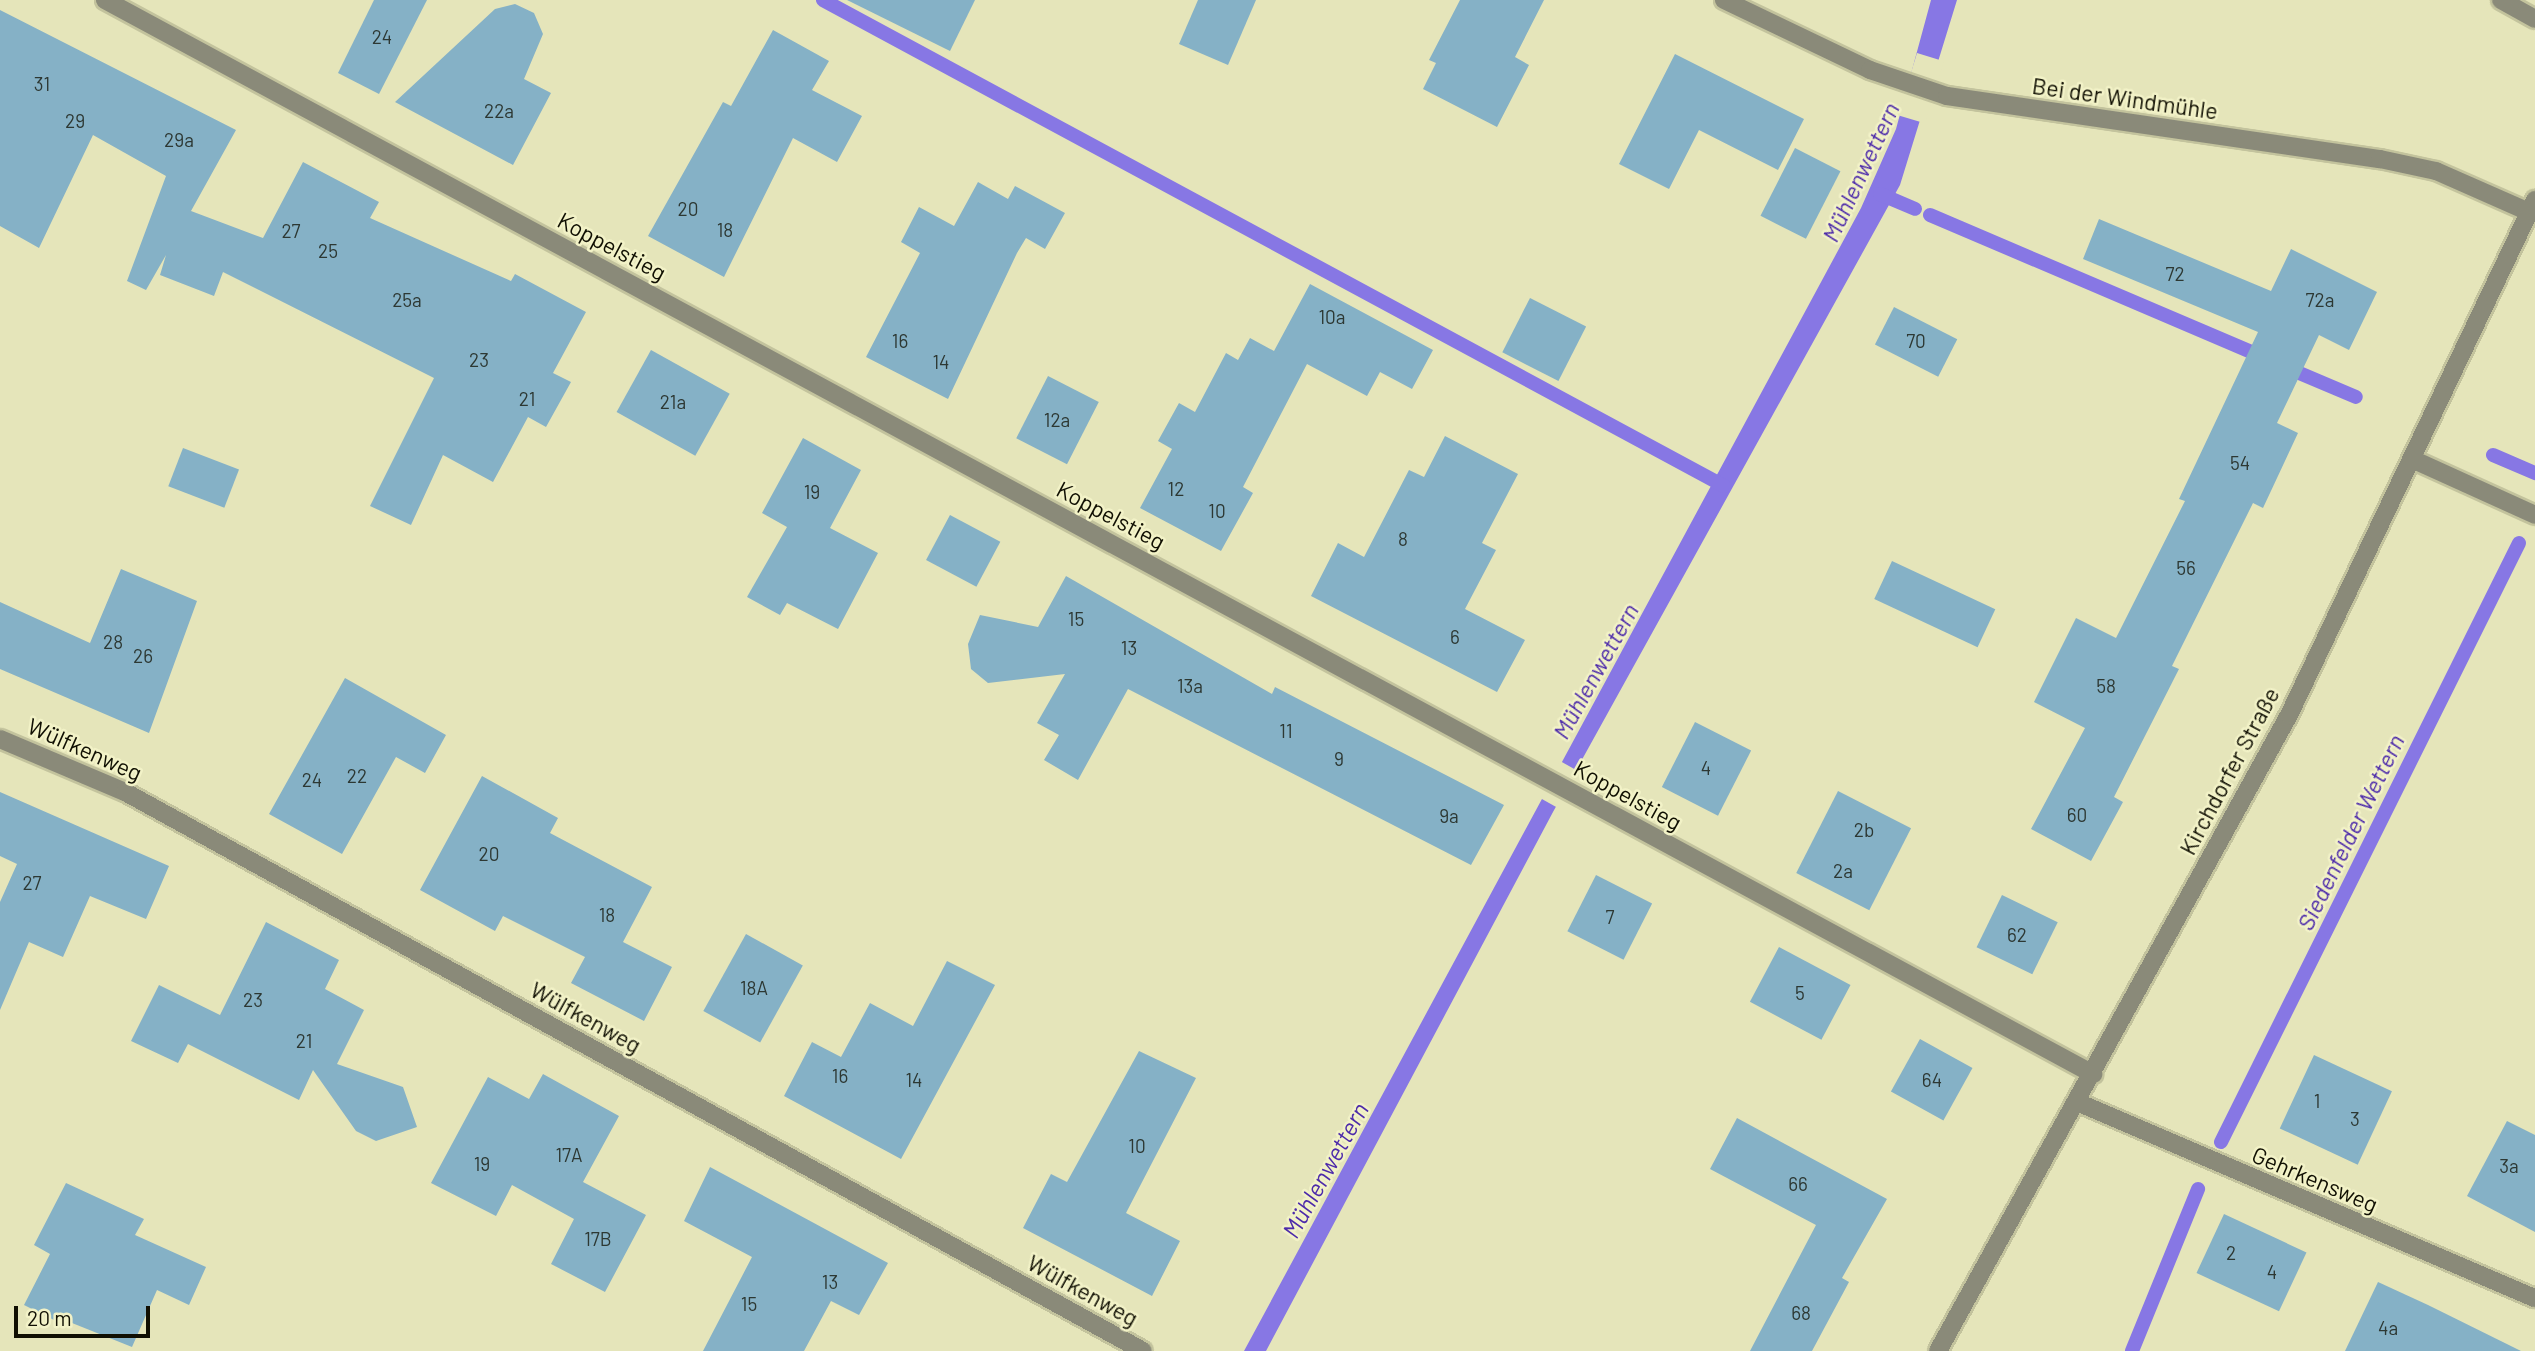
<!DOCTYPE html>
<html>
<head>
<meta charset="utf-8">
<style>
	body { margin:0 }
	#map { position:relative; width:2535px; height:1351px; overflow:hidden; background:#e5e5ba; font-family:Barlow,sans-serif }
	div>[style] { position:absolute }
	[style*='--x'] { left:calc(var(--x)*1px); top:calc(var(--y)*1px); width:calc(var(--w)*1px); rotate:calc(var(--a)*1deg) }
	.water>* { inset:0; background:#8777e4 }
	.pier>* { inset:0; background:#e5e5ba; transform-origin:0 0 }
	.stream>* { height:14px; margin:-7px; padding:0 7px; transform-origin:7px; border-radius:7px; background:#8777e4 }
	.building>* { inset:0; background:#85b1c6; transform-origin:0 0 }
	.roads { filter:drop-shadow(2px 0 #c3c39d) drop-shadow(-2px 0 #c3c39d) drop-shadow(0 2px #c3c39d) drop-shadow(0 -2px #c3c39d) }
	.minor>* { height:18px; margin:-9px; padding:0 9px; transform-origin:9px; border-radius:9px; background:#8a8a79 }
	.tertiary>* { height:18px; margin:-9px; padding:0 9px; transform-origin:9px; border-radius:9px; background:#8a8a79 }
	span { translate:-50% -50%; white-space:nowrap; text-align:center; line-height:1.15; -webkit-text-stroke:5px #f2f2c7; paint-order:stroke }
	.number-label { font-size:19px; color:#2d3833 }
	.number-label span { -webkit-text-stroke-width:0 }
	.street-label { font-size:23px; color:#100f02 }
	.water-label { font-size:24px; color:#4d2baa; font-style:italic }
	.scale { position:absolute; left:14px; top:1306px; width:136px; height:32px; box-sizing:border-box; border:4px solid #100f02; border-top:0; padding-left:9px; font-size:21px; line-height:24px; white-space:nowrap; color:#100f02; -webkit-text-stroke:5px #f2f2c7; paint-order:stroke }
</style>
</head>
<body>
<div id="map">
	<div class="water">
		<div style="clip-path:polygon(1931px 0,1957px 0,1900px 185px,1553px 812px,1266px 1351px,1244px 1351px,1861px 208px,1896px 129px)"></div>
	</div>
	<div class="pier">
		<div style="left:1917px;top:53px;width:28px;height:65px;rotate:17deg"></div>
		<div style="left:1560px;top:761px;width:23px;height:42px;rotate:29deg"></div>
	</div>
	<div class="stream">
		<div style="--x:823;--y:0;--w:1024;--a:28.34"></div>
		<div style="--x:1880;--y:194;--w:38;--a:23"></div>
		<div style="--x:1930;--y:215;--w:364;--a:23.1"></div>
		<div style="--x:2283;--y:366;--w:79;--a:23"></div>
		<div style="--x:2493;--y:455;--w:46;--a:23.2"></div>
		<div style="--x:2221;--y:1142;--w:669;--a:-63.55"></div>
		<div style="--x:2132;--y:1351;--w:175;--a:-67.8"></div>
	</div>
	<div class="building">
		<div style="clip-path:polygon(374px 0,427px 0,379px 94px,338px 73px)"></div>
		<div style="clip-path:polygon(847px 0,975px 0,950px 51px)"></div>
		<div style="clip-path:polygon(1198px 0,1256px 0,1228px 65px,1179px 44px)"></div>
		<div style="clip-path:polygon(1460px 0,1544px 0,1515px 57px,1529px 65px,1497px 127px,1423px 89px,1436px 63px,1429px 60px)"></div>
		<div style="clip-path:polygon(515px 4px,534px 13px,543px 34px,524px 79px,551px 93px,513px 165px,395px 102px,495px 9px)"></div>
		<div style="clip-path:polygon(0 10px,236px 130px,191px 211px,263px 238px,303px 162px,379px 202px,370px 218px,511px 281px,515px 274px,586px 312px,553px 373px,571px 382px,546px 427px,528px 417px,493px 482px,443px 455px,411px 525px,370px 506px,434px 378px,223px 272px,214px 296px,160px 275px,166px 255px,146px 290px,127px 281px,166px 176px,93px 135px,39px 248px,0 226px)"></div>
		<div style="clip-path:polygon(773px 30px,829px 61px,812px 90px,862px 116px,837px 162px,793px 138px,724px 277px,648px 236px,723px 102px,731px 106px)"></div>
		<div style="clip-path:polygon(1675px 54px,1804px 119px,1778px 170px,1699px 130px,1669px 189px,1619px 164px)"></div>
		<div style="left:1795px;top:148px;width:51px;height:76px;rotate:27deg"></div>
		<div style="clip-path:polygon(978px 182px,1008px 199px,1015px 186px,1065px 213px,1045px 249px,1026px 238px,1017px 253px,948px 399px,866px 357px,920px 253px,901px 242px,919px 207px,954px 226px)"></div>
		<div style="clip-path:polygon(2099px 219px,2271px 291px,2291px 249px,2377px 292px,2349px 350px,2319px 335px,2277px 423px,2298px 433px,2263px 508px,2253px 503px,2172px 666px,2179px 669px,2114px 797px,2123px 802px,2091px 861px,2031px 829px,2085px 728px,2034px 702px,2076px 618px,2116px 638px,2185px 501px,2179px 499px,2258px 332px,2083px 259px)"></div>
		<div style="clip-path:polygon(1310px 284px,1433px 350px,1412px 389px,1380px 372px,1367px 396px,1307px 364px,1243px 487px,1253px 493px,1221px 551px,1140px 508px,1172px 449px,1158px 441px,1179px 403px,1195px 412px,1226px 353px,1238px 360px,1250px 338px,1274px 351px)"></div>
		<div style="left:1530px;top:298px;width:63px;height:61px;rotate:27deg"></div>
		<div style="left:1894px;top:307px;width:71px;height:42px;rotate:27deg"></div>
		<div style="left:651px;top:350px;width:90px;height:71px;rotate:29deg"></div>
		<div style="left:1048px;top:376px;width:57px;height:70px;rotate:27deg"></div>
		<div style="clip-path:polygon(1445px 436px,1518px 474px,1482px 543px,1496px 550px,1465px 609px,1525px 640px,1497px 692px,1311px 596px,1338px 543px,1364px 557px,1409px 470px,1424px 477px)"></div>
		<div style="clip-path:polygon(803px 438px,861px 470px,830px 528px,878px 553px,838px 629px,787px 603px,780px 615px,747px 597px,787px 527px,762px 513px)"></div>
		<div style="left:183px;top:448px;width:60px;height:41px;rotate:21deg"></div>
		<div style="left:950px;top:515px;width:57px;height:51px;rotate:28deg"></div>
		<div style="left:1892px;top:561px;width:114px;height:42px;rotate:25deg"></div>
		<div style="clip-path:polygon(121px 569px,197px 601px,149px 733px,0 669px,0 602px,90px 643px)"></div>
		<div style="clip-path:polygon(1066px 576px,1272px 694px,1275px 687px,1504px 805px,1471px 865px,1128px 689px,1078px 780px,1044px 760px,1059px 735px,1037px 723px,1065px 674px,988px 683px,971px 669px,968px 644px,980px 615px,1038px 627px)"></div>
		<div style="clip-path:polygon(345px 678px,446px 735px,425px 773px,396px 757px,342px 854px,269px 814px)"></div>
		<div style="left:1695px;top:722px;width:63px;height:73px;rotate:27deg"></div>
		<div style="clip-path:polygon(482px 776px,558px 818px,550px 833px,652px 887px,623px 942px,672px 967px,644px 1021px,571px 983px,585px 957px,503px 916px,495px 931px,420px 890px)"></div>
		<div style="left:1838px;top:791px;width:82px;height:92px;rotate:27deg"></div>
		<div style="clip-path:polygon(0 792px,169px 866px,146px 919px,90px 896px,63px 957px,29px 942px,0 1010px,0 902px,17px 864px,0 856px)"></div>
		<div style="left:1596px;top:875px;width:63px;height:63px;rotate:27deg"></div>
		<div style="left:2002px;top:895px;width:62px;height:58px;rotate:26deg"></div>
		<div style="clip-path:polygon(266px 922px,339px 960px,325px 989px,364px 1010px,337px 1064px,403px 1087px,417px 1127px,376px 1141px,356px 1131px,313px 1070px,299px 1100px,188px 1044px,178px 1063px,131px 1041px,159px 985px,220px 1015px)"></div>
		<div style="left:746px;top:934px;width:65px;height:88px;rotate:29deg"></div>
		<div style="left:1779px;top:947px;width:81px;height:62px;rotate:28deg"></div>
		<div style="clip-path:polygon(947px 961px,995px 985px,901px 1159px,784px 1096px,812px 1042px,841px 1057px,870px 1003px,913px 1026px)"></div>
		<div style="left:1920px;top:1039px;width:60px;height:60px;rotate:29deg"></div>
		<div style="clip-path:polygon(1139px 1051px,1196px 1078px,1126px 1213px,1180px 1241px,1152px 1296px,1023px 1228px,1051px 1174px,1067px 1182px)"></div>
		<div style="left:2314px;top:1055px;width:86px;height:81px;rotate:25deg"></div>
		<div style="clip-path:polygon(543px 1074px,619px 1116px,583px 1182px,646px 1215px,605px 1292px,551px 1264px,574px 1219px,512px 1185px,496px 1216px,431px 1183px,488px 1077px,529px 1099px)"></div>
		<div style="clip-path:polygon(1737px 1118px,1887px 1199px,1842px 1278px,1849px 1282px,1812px 1351px,1750px 1351px,1816px 1225px,1710px 1169px)"></div>
		<div style="clip-path:polygon(2507px 1121px,2535px 1135px,2535px 1232px,2467px 1196px)"></div>
		<div style="clip-path:polygon(710px 1167px,888px 1263px,859px 1315px,831px 1301px,804px 1351px,703px 1351px,752px 1257px,684px 1221px)"></div>
		<div style="clip-path:polygon(66px 1183px,144px 1219px,135px 1235px,206px 1267px,189px 1305px,157px 1290px,132px 1347px,72px 1323px,70px 1328px,24px 1305px,50px 1254px,34px 1245px)"></div>
		<div style="left:2224px;top:1214px;width:91px;height:65px;rotate:25deg"></div>
		<div style="clip-path:polygon(2378px 1282px,2428px 1305px,2521px 1351px,2345px 1351px)"></div>
	</div>
	<div class="roads">
		<div class="minor">
			<div style="--x:105;--y:0;--w:2260;--a:28.38"></div>
			<div style="--x:1724;--y:0;--w:162;--a:25.6"></div>
			<div style="--x:1870;--y:70;--w:81;--a:18.7"></div>
			<div style="--x:1947;--y:96;--w:438;--a:8.3"></div>
			<div style="--x:2380;--y:159;--w:57;--a:12.1"></div>
			<div style="--x:2436;--y:171;--w:102;--a:23.8"></div>
			<div style="--x:2501;--y:0;--w:39;--a:29"></div>
			<div style="--x:2414;--y:460;--w:133;--a:24.4"></div>
			<div style="--x:0;--y:739;--w:136;--a:23"></div>
			<div style="--x:125;--y:792;--w:1161;--a:28.77"></div>
			<div style="--x:2077;--y:1102;--w:498;--a:23.2"></div>
		</div>
		<div class="tertiary">
			<div style="--x:1938;--y:1351;--w:726;--a:-61.11"></div>
			<div style="--x:2289;--y:715;--w:571;--a:-64.47"></div>
		</div>
	</div>
	<div class="number-label">
		<span style="left:382px;top:37px">24</span>
		<span style="left:42px;top:84px">31</span>
		<span style="left:499px;top:111px">22a</span>
		<span style="left:75px;top:121px">29</span>
		<span style="left:179px;top:140px">29a</span>
		<span style="left:688px;top:209px">20</span>
		<span style="left:725px;top:230px">18</span>
		<span style="left:291px;top:231px">27</span>
		<span style="left:328px;top:251px">25</span>
		<span style="left:2175px;top:274px">72</span>
		<span style="left:407px;top:300px">25a</span>
		<span style="left:2320px;top:300px">72a</span>
		<span style="left:1332px;top:317px">10a</span>
		<span style="left:900px;top:341px">16</span>
		<span style="left:1916px;top:341px">70</span>
		<span style="left:479px;top:360px">23</span>
		<span style="left:941px;top:362px">14</span>
		<span style="left:527px;top:399px">21</span>
		<span style="left:673px;top:402px">21a</span>
		<span style="left:1057px;top:420px">12a</span>
		<span style="left:2240px;top:463px">54</span>
		<span style="left:1176px;top:489px">12</span>
		<span style="left:812px;top:492px">19</span>
		<span style="left:1217px;top:511px">10</span>
		<span style="left:1403px;top:539px">8</span>
		<span style="left:2186px;top:568px">56</span>
		<span style="left:1076px;top:619px">15</span>
		<span style="left:1455px;top:637px">6</span>
		<span style="left:113px;top:642px">28</span>
		<span style="left:1129px;top:648px">13</span>
		<span style="left:143px;top:656px">26</span>
		<span style="left:1190px;top:686px">13a</span>
		<span style="left:2106px;top:686px">58</span>
		<span style="left:1286px;top:731px">11</span>
		<span style="left:1339px;top:759px">9</span>
		<span style="left:1706px;top:768px">4</span>
		<span style="left:357px;top:776px">22</span>
		<span style="left:312px;top:780px">24</span>
		<span style="left:2077px;top:815px">60</span>
		<span style="left:1449px;top:816px">9a</span>
		<span style="left:1864px;top:830px">2b</span>
		<span style="left:489px;top:854px">20</span>
		<span style="left:1843px;top:871px">2a</span>
		<span style="left:32px;top:883px">27</span>
		<span style="left:607px;top:915px">18</span>
		<span style="left:1610px;top:917px">7</span>
		<span style="left:2017px;top:935px">62</span>
		<span style="left:754px;top:988px">18A</span>
		<span style="left:1800px;top:993px">5</span>
		<span style="left:253px;top:1000px">23</span>
		<span style="left:304px;top:1041px">21</span>
		<span style="left:840px;top:1076px">16</span>
		<span style="left:914px;top:1080px">14</span>
		<span style="left:1932px;top:1080px">64</span>
		<span style="left:2317px;top:1101px">1</span>
		<span style="left:2355px;top:1119px">3</span>
		<span style="left:1137px;top:1146px">10</span>
		<span style="left:569px;top:1155px">17A</span>
		<span style="left:482px;top:1164px">19</span>
		<span style="left:2509px;top:1166px">3a</span>
		<span style="left:1798px;top:1184px">66</span>
		<span style="left:598px;top:1239px">17B</span>
		<span style="left:2231px;top:1253px">2</span>
		<span style="left:2272px;top:1272px">4</span>
		<span style="left:830px;top:1282px">13</span>
		<span style="left:749px;top:1304px">15</span>
		<span style="left:1801px;top:1313px">68</span>
		<span style="left:2388px;top:1328px">4a</span>
	</div>
	<div class="street-label">
		<span style="left:2125px;top:98px;rotate:8deg">Bei der Windmühle</span>
		<span style="left:612px;top:246px;rotate:28deg">Koppelstieg</span>
		<span style="left:1111px;top:515px;rotate:28deg">Koppelstieg</span>
		<span style="left:85px;top:749px;rotate:24deg">Wülfkenweg</span>
		<span style="left:2229px;top:771px;rotate:-62deg">Kirchdorfer Straße</span>
		<span style="left:1628px;top:795px;rotate:29deg">Koppelstieg</span>
		<span style="left:586px;top:1017px;rotate:29deg">Wülfkenweg</span>
		<span style="left:2315px;top:1179px;rotate:23deg">Gehrkensweg</span>
		<span style="left:1083px;top:1290px;rotate:29deg">Wülfkenweg</span>
	</div>
	<div class="water-label">
		<span style="left:1860px;top:172px;rotate:-65deg">Mühlenwettern</span>
		<span style="left:1595px;top:671px;rotate:-61deg">Mühlenwettern</span>
		<span style="left:2350px;top:832px;rotate:-64deg">Siedenfelder Wettern</span>
		<span style="left:1325px;top:1170px;rotate:-61deg">Mühlenwettern</span>
	</div>
	<div class="scale">20 m</div>
</div>
</body>
</html>
